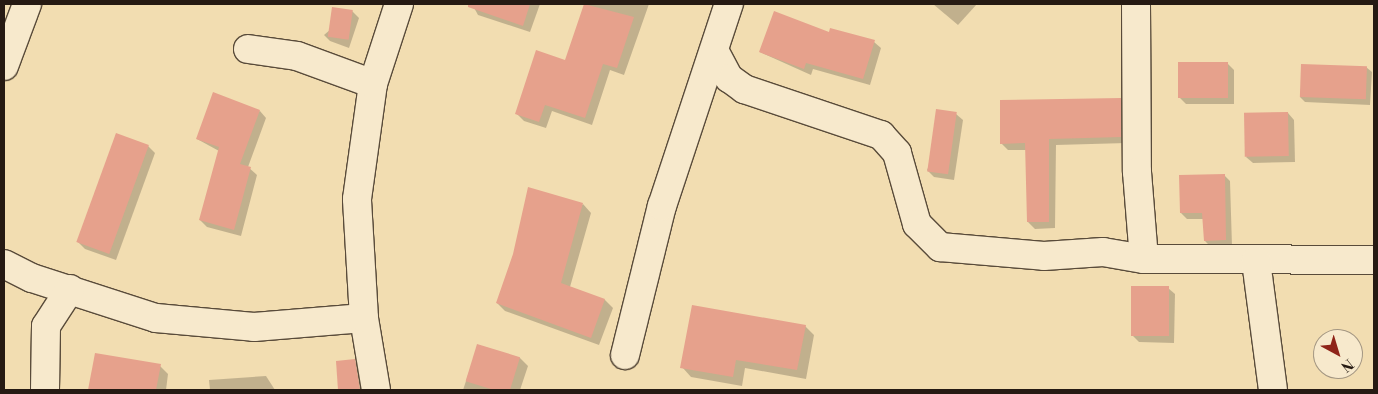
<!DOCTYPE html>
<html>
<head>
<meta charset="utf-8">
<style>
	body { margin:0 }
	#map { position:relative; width:1378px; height:394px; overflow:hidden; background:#f2ddb1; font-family:"Libre Bodoni",serif }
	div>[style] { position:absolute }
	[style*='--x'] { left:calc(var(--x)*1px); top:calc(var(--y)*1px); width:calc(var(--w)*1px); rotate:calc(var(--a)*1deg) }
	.shadow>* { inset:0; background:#0003; transform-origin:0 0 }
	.building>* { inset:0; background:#e6a18c; transform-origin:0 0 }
	.roads { filter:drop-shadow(1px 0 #594b3a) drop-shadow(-1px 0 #594b3a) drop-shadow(0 1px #594b3a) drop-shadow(0 -1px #594b3a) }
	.minor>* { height:28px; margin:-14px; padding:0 14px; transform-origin:14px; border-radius:14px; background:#f7e9cc }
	span { translate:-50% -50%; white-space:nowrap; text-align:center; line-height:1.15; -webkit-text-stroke:4px #f7e9cc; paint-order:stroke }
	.frame { position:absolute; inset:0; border:5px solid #261a13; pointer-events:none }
	.north { position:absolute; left:1313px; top:329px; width:50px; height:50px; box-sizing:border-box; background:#f7e9cc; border:1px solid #a39682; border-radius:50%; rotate:141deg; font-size:14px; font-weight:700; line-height:20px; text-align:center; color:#261a13 }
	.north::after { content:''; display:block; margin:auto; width:18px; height:22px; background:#8f2418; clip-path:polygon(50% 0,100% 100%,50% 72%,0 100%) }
</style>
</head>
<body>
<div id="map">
	<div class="shadow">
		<div style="clip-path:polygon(472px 4px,540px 4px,530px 32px,478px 15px)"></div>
		<div style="clip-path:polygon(585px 4px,649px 4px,624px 75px,610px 70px,592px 125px,552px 111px,546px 128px,524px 121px,516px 113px,566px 61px)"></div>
		<div style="clip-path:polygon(933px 4px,977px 4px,958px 25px)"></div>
		<div style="clip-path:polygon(352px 11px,359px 18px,349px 48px,330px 41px,324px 35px)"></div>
		<div style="clip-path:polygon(829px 34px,874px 42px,881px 48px,870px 85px,813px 69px,811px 75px,760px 52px)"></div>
		<div style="clip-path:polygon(1227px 63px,1234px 70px,1234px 104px,1186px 104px,1179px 97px)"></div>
		<div style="clip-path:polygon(1366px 67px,1372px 72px,1370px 105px,1305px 102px,1300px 97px)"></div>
		<div style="clip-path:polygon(1120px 99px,1127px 106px,1127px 143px,1056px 145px,1055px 228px,1035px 229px,1028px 222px,1027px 150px,1008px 150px,1001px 143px)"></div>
		<div style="left:1373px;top:110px;width:1px;height:39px"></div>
		<div style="clip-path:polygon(260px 111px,266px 118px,248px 167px,257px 175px,241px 236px,207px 227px,200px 220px,219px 151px,197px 139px)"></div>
		<div style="clip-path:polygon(1288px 113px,1294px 120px,1295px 162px,1253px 163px,1246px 157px)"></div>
		<div style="clip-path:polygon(956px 114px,963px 120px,954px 180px,934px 177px,927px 170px)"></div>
		<div style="clip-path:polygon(148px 146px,155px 153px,116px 260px,85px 249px,78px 242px)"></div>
		<div style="clip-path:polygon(1224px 175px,1230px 181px,1232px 246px,1211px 247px,1205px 241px,1204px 219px,1187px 219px,1181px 213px)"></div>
		<div style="clip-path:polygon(583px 204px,591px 213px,570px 287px,605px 300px,613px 308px,599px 345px,505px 311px,497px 303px)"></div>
		<div style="clip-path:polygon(1168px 288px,1175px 294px,1174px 343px,1139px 342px,1132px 335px)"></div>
		<div style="clip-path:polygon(805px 326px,814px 335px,806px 379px,745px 368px,742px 386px,691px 377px,682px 367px)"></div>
		<div style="clip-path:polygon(478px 345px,520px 358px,528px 366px,520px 390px,463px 390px)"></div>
		<div style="clip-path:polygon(96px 354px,160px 366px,168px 374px,166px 390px,90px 390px)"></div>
		<div style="clip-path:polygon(355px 361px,361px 368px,365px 390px,340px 390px,337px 363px)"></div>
		<div style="clip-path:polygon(266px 376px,275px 390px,210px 390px,209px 380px)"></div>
	</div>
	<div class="building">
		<div style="clip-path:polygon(468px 4px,530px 4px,523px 26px,468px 7px)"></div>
		<div style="clip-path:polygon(584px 4px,634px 17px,617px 68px,603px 64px,585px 118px,545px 105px,539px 122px,515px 114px,536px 50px,565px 60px)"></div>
		<div style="left:332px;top:7px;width:21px;height:30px;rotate:8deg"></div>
		<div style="clip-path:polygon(774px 11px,829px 32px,830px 28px,875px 40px,863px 79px,806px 63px,804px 69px,759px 52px)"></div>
		<div style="left:1178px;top:62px;width:50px;height:36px"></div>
		<div style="left:1301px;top:64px;width:66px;height:33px;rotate:2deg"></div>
		<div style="clip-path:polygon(213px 92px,260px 110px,240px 164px,251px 167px,234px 230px,199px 220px,219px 147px,196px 139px)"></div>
		<div style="clip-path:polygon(1121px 98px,1121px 137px,1049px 139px,1049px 222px,1027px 222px,1025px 143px,1000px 144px,1000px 100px)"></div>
		<div style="left:936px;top:109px;width:21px;height:63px;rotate:8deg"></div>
		<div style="left:1288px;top:112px;width:44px;height:44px;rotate:89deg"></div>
		<div style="left:116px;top:133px;width:35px;height:116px;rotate:20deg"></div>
		<div style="clip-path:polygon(1225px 174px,1226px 240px,1204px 241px,1202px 213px,1180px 213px,1179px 175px)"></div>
		<div style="clip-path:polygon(528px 187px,583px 203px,561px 283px,605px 299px,591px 338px,496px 303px,513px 254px)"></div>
		<div style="left:1131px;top:286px;width:38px;height:50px"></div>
		<div style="clip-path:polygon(692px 305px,806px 325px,797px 370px,736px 360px,733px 377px,680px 368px)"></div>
		<div style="left:477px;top:344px;width:45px;height:39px;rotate:17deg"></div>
		<div style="clip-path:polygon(95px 353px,161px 364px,156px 390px,88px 390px)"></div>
		<div style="clip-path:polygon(355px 359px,360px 390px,338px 390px,336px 361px)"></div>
	</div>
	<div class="roads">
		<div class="minor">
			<div style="--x:1136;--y:4;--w:168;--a:89.7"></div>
			<div style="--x:1137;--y:172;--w:87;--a:85.4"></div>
			<div style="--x:1144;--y:259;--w:230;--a:0.2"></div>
			<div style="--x:248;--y:49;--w:49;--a:8.1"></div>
			<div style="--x:297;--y:56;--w:81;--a:20.2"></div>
			<div style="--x:715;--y:52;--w:30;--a:62"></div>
			<div style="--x:729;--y:78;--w:19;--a:36"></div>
			<div style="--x:744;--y:89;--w:145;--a:18.6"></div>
			<div style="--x:881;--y:135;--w:24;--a:48"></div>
			<div style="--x:897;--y:153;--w:74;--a:74.3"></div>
			<div style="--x:917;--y:224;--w:33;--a:45"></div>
			<div style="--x:940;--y:247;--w:104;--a:4.9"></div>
			<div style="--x:1044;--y:256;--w:59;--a:-3.9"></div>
			<div style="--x:1103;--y:252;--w:42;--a:9.7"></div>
			<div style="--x:4;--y:66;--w:66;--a:-69.6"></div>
			<div style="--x:1256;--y:261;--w:130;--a:82.5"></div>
			<div style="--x:4;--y:264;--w:31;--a:27"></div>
			<div style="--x:32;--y:278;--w:130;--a:17.9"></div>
			<div style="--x:156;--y:318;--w:98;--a:5.2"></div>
			<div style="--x:254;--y:327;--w:110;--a:-4.7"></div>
			<div style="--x:625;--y:355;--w:154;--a:-76.1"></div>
			<div style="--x:662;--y:206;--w:213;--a:-71.7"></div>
			<div style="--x:45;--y:390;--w:64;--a:-89.1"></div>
			<div style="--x:46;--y:326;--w:44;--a:-57"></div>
			<div style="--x:376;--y:390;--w:73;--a:-99.5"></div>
			<div style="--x:364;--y:318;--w:119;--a:-93.4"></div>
			<div style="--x:357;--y:199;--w:116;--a:-82.1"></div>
			<div style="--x:373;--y:84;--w:84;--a:-72"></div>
		</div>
	</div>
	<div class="frame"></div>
	<div class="north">N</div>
</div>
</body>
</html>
